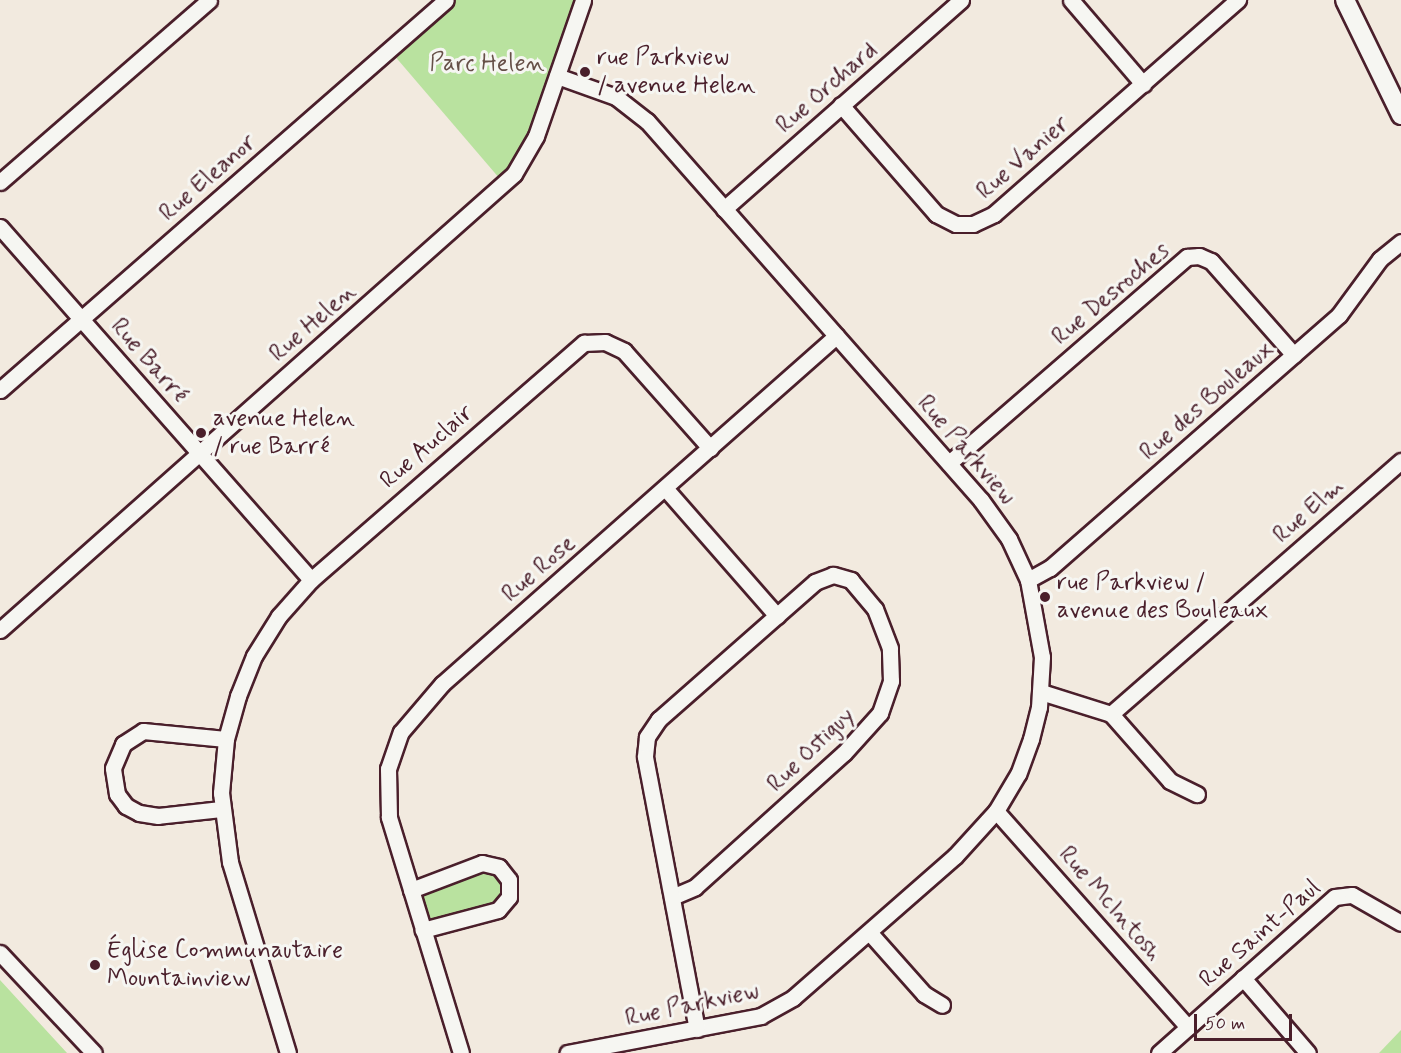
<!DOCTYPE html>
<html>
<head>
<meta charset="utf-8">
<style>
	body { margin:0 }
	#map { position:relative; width:1401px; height:1053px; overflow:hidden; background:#f2eadf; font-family:Mynerve,sans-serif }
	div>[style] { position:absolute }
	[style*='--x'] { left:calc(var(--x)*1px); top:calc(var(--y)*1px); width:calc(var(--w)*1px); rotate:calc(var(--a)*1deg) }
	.green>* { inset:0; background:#b9e29f }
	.roads { filter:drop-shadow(2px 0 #4a1f2b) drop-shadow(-2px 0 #4a1f2b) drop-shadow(0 2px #4a1f2b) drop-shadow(0 -2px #4a1f2b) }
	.minor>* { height:15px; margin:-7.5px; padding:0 7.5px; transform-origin:7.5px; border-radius:7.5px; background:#f6f6f2 }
	.tertiary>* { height:18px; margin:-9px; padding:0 9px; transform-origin:9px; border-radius:9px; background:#f6f6f2 }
	.dots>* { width:16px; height:16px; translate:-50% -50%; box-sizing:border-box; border:3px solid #f6f6f2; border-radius:50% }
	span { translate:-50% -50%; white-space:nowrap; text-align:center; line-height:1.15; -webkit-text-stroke:6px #f6f6f2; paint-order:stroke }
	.poi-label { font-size:24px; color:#4a1f2b }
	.left { translate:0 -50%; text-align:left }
	.park-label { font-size:24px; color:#665048 }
	.street-label { font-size:24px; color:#4a1f2b }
	.scale { position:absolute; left:1194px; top:1014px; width:98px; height:27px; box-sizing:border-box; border:3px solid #4a1f2b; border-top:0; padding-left:8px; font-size:18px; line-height:21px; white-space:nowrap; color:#4a1f2b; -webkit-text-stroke:4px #f6f6f2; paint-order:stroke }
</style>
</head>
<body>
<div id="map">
	<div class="green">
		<div style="clip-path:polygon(455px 0,575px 0,530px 130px,513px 164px,500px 179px,393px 54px)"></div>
		<div style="clip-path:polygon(488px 869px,507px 883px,499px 903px,434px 920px,427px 915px,422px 898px,427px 891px)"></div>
		<div style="clip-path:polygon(0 980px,44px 1028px,67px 1053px,0 1053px)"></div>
		<div style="clip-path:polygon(1401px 1030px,1401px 1053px,1379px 1053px)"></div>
	</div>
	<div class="roads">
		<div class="minor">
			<div style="--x:1071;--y:0;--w:111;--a:49.4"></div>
			<div style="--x:557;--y:76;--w:63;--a:19.6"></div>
			<div style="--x:616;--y:97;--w:39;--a:38"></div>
			<div style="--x:647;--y:121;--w:505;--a:48.61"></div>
			<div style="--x:981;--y:500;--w:48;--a:54.3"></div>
			<div style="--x:1009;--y:539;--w:45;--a:65.1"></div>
			<div style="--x:1028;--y:580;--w:78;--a:79.7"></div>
			<div style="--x:1042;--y:657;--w:50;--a:93.4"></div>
			<div style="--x:1039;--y:707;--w:33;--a:104"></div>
			<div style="--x:1031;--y:739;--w:37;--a:110"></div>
			<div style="--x:1018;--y:774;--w:43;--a:120.7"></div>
			<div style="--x:996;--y:811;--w:61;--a:132.3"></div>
			<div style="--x:955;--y:856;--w:215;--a:138.8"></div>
			<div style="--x:793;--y:998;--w:37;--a:151"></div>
			<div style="--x:761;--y:1016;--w:197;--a:169.2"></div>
			<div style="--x:841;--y:105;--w:145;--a:48.9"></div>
			<div style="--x:936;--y:214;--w:22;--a:27"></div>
			<div style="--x:956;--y:224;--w:17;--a:0"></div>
			<div style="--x:973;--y:224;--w:23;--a:-25"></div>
			<div style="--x:994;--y:214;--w:325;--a:-41.3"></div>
			<div style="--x:0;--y:182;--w:277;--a:-41"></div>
			<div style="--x:724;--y:209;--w:316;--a:-41.4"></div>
			<div style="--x:0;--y:227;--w:470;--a:48.6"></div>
			<div style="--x:0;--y:390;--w:592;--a:-41.17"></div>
			<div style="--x:949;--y:463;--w:315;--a:-40.9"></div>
			<div style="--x:1187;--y:257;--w:12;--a:-5"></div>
			<div style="--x:1199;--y:256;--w:13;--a:23"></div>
			<div style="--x:1211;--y:261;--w:125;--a:48.6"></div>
			<div style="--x:665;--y:488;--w:170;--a:48.8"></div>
			<div style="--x:1028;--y:580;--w:25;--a:-29"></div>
			<div style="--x:1050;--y:568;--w:384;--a:-41.2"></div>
			<div style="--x:1339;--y:315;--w:69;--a:-53.8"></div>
			<div style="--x:1380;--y:259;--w:27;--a:-39"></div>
			<div style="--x:0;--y:630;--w:687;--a:-41.58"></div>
			<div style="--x:514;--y:174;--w:44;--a:-59.9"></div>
			<div style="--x:536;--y:136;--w:144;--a:-70.9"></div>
			<div style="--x:1041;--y:692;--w:73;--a:17.4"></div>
			<div style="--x:1111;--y:714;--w:89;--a:48.6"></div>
			<div style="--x:1170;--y:781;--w:30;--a:26"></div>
			<div style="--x:1111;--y:714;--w:385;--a:-41.1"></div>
			<div style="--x:221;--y:809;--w:63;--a:173.7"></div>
			<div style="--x:158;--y:816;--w:19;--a:-171"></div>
			<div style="--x:139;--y:813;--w:15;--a:-152"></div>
			<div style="--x:126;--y:806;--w:15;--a:-127"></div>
			<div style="--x:117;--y:794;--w:26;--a:-99"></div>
			<div style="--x:113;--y:768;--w:26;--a:-67"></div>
			<div style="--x:123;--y:744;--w:24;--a:-33"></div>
			<div style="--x:143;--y:731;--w:83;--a:5.5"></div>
			<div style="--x:996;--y:811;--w:289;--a:48.4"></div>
			<div style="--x:411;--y:890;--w:76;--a:-20.8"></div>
			<div style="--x:482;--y:863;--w:17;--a:13"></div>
			<div style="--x:499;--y:867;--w:16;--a:52"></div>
			<div style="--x:509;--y:880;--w:17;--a:90"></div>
			<div style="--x:509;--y:897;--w:17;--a:130"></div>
			<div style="--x:498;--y:910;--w:78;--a:165.1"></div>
			<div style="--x:672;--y:897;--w:25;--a:-23"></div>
			<div style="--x:695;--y:887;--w:200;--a:-42"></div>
			<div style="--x:844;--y:753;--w:54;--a:-48"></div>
			<div style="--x:880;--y:713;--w:34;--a:-71"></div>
			<div style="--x:891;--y:681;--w:33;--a:-92"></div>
			<div style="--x:890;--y:648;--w:42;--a:-111"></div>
			<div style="--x:875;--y:609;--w:38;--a:-130"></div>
			<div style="--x:851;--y:580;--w:19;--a:-164"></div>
			<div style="--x:833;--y:575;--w:19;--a:159"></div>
			<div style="--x:815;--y:582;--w:208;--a:138.7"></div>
			<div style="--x:659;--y:719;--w:22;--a:124"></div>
			<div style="--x:647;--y:737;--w:20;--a:96"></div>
			<div style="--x:645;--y:757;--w:277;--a:79.2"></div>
			<div style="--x:869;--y:932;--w:83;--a:48.4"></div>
			<div style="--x:924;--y:994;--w:21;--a:31"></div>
			<div style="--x:0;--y:953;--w:137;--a:46.8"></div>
			<div style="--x:1243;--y:978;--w:99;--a:49.1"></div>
			<div style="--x:288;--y:1053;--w:200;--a:-106.9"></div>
			<div style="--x:230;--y:862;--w:70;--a:-97.4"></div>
			<div style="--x:221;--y:793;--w:54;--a:-84.7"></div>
			<div style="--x:226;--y:739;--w:45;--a:-74.4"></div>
			<div style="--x:238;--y:696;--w:43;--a:-68.2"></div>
			<div style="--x:254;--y:656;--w:47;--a:-58"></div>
			<div style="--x:279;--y:616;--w:48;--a:-48.4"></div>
			<div style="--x:311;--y:580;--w:362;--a:-41"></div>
			<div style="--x:584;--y:343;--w:21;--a:-3"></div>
			<div style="--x:605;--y:342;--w:21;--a:25"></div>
			<div style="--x:624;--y:351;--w:130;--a:48.4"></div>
			<div style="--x:461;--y:1053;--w:247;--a:-107"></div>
			<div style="--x:389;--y:817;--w:48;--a:-91.2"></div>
			<div style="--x:388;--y:769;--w:39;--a:-71"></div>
			<div style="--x:401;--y:732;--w:63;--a:-49.5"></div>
			<div style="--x:442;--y:684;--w:526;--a:-41.45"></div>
			<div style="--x:1159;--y:1053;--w:235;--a:-41.6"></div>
			<div style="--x:1335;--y:897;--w:17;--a:-7"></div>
			<div style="--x:1352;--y:895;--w:56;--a:29.7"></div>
		</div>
		<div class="tertiary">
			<div style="--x:1345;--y:0;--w:128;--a:64"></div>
		</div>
	</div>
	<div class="dots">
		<div style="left:585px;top:72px;background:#4a1f2b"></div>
		<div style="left:201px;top:433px;background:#4a1f2b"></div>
		<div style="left:1045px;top:597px;background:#4a1f2b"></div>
		<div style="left:95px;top:965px;background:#4a1f2b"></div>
	</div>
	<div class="poi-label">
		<span class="left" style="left:597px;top:72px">rue Parkview<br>/ avenue Helen</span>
		<span class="left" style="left:213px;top:433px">avenue Helen<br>/ rue Barré</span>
		<span class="left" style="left:1057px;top:597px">rue Parkview /<br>avenue des Bouleaux</span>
		<span class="left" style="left:107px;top:965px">Église Communautaire<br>Mountainview</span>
	</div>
	<div class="park-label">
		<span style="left:487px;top:64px">Parc Helen</span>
	</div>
	<div class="street-label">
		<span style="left:827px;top:88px;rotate:-41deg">Rue Orchard</span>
		<span style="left:1023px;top:158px;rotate:-41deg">Rue Vanier</span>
		<span style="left:208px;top:178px;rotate:-41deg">Rue Eleanor</span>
		<span style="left:1111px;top:294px;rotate:-40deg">Rue Desroches</span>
		<span style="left:313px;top:323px;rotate:-41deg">Rue Helen</span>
		<span style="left:149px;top:361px;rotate:49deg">Rue Barré</span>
		<span style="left:1207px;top:401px;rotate:-41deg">Rue des Bouleaux</span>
		<span style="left:427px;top:447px;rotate:-41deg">Rue Auclair</span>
		<span style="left:966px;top:450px;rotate:49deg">Rue Parkview</span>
		<span style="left:1309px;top:511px;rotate:-41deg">Rue Elm</span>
		<span style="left:539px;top:569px;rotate:-41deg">Rue Rose</span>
		<span style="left:811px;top:750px;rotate:-44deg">Rue Ostiguy</span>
		<span style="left:1110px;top:904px;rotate:49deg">Rue McIntosh</span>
		<span style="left:1260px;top:934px;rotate:-41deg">Rue Saint-Paul</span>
		<span style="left:692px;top:1005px;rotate:-12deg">Rue Parkview</span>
	</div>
	<div class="scale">50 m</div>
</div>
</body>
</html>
